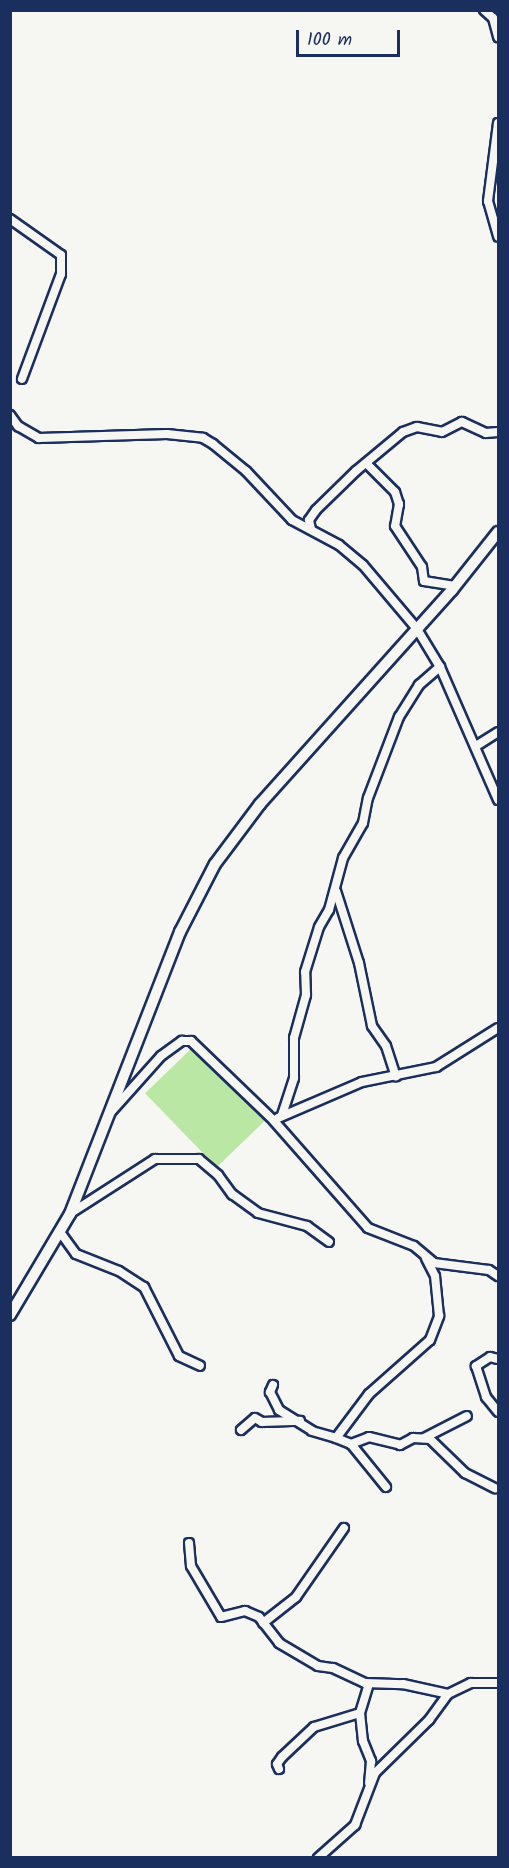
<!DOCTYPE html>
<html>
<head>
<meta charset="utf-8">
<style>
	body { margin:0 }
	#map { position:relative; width:509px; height:1868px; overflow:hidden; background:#f6f6f2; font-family:Kalam,sans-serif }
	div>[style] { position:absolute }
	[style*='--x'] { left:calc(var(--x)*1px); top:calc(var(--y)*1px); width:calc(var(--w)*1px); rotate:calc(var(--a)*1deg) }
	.green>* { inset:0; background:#bbe7a4; transform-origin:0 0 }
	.roads { filter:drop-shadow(2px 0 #1b2f5e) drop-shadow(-2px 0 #1b2f5e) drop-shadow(0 2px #1b2f5e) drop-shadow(0 -2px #1b2f5e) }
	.street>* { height:8px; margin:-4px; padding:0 4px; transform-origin:4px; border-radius:4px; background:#f6f6f2 }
	.secondary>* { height:10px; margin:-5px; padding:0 5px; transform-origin:5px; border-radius:5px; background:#f6f6f2 }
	span { translate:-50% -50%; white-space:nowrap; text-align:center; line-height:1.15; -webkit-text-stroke:4.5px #f6f6f2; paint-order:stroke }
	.frame { position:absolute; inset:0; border:12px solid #1b2f5e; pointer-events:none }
	.scale { position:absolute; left:296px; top:30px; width:104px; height:27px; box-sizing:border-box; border:3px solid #1b2f5e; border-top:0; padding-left:8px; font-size:18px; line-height:21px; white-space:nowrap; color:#1b2f5e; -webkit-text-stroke:4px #f6f6f2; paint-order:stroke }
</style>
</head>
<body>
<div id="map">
	<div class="green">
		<div style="left:194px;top:1046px;width:103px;height:68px;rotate:46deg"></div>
	</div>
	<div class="roads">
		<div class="street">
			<div style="--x:484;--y:10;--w:12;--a:42"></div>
			<div style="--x:493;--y:18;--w:20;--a:75"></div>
			<div style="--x:498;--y:123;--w:79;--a:97.3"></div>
			<div style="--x:488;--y:201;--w:37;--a:74"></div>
			<div style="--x:10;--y:219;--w:62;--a:35.2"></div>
			<div style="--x:61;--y:255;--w:19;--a:90"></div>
			<div style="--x:61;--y:274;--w:112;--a:110.4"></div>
			<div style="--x:10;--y:415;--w:14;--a:54"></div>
			<div style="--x:18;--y:426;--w:24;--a:30"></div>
			<div style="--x:39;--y:438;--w:128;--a:-1.8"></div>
			<div style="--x:167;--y:434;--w:36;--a:6"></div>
			<div style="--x:203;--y:438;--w:12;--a:31"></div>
			<div style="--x:213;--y:444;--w:43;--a:39.3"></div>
			<div style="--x:246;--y:471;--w:67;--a:46.8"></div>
			<div style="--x:292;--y:520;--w:53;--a:28"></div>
			<div style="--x:339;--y:545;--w:31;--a:40"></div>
			<div style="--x:363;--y:565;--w:84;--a:49.8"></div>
			<div style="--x:417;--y:629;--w:44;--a:58.8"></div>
			<div style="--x:440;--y:667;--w:145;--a:66.4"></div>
			<div style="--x:366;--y:463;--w:41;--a:45"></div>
			<div style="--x:395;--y:492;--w:13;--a:72"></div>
			<div style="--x:399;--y:504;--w:22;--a:100"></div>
			<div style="--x:395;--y:526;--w:49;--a:56.6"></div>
			<div style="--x:422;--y:567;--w:14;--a:82"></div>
			<div style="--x:424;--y:581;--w:31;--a:9"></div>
			<div style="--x:311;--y:529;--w:9;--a:-103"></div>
			<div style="--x:309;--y:520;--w:12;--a:-55"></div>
			<div style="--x:316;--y:510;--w:56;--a:-44.3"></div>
			<div style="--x:356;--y:471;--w:61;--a:-39.7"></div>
			<div style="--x:403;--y:432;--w:15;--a:-20"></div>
			<div style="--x:417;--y:427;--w:25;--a:11"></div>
			<div style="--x:442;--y:432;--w:22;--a:-27"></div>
			<div style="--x:462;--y:422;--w:26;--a:25"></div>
			<div style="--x:486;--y:433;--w:12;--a:-5"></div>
			<div style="--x:476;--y:746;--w:26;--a:-32"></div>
			<div style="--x:336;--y:891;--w:76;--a:72.3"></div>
			<div style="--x:359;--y:963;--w:64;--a:78.3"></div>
			<div style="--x:372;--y:1026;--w:24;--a:55"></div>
			<div style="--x:386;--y:1046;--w:32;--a:72"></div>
			<div style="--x:110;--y:1113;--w:76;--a:-48.2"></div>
			<div style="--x:161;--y:1056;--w:26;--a:-36"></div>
			<div style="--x:182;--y:1041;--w:9;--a:0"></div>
			<div style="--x:191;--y:1041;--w:115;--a:43.9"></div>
			<div style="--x:274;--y:1121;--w:142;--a:48.7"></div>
			<div style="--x:368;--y:1228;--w:49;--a:21.4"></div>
			<div style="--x:414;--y:1246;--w:26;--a:40"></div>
			<div style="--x:434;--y:1263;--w:55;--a:7.3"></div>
			<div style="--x:489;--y:1270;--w:11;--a:34"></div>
			<div style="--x:282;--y:1115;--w:39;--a:-72"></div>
			<div style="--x:294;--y:1078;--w:40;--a:-90"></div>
			<div style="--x:294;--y:1038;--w:45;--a:-74.4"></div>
			<div style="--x:306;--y:995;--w:23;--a:-92"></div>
			<div style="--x:305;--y:972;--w:47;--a:-72.7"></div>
			<div style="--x:319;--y:927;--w:20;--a:-60"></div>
			<div style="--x:329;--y:910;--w:54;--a:-74.9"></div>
			<div style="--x:343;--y:858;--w:40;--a:-60.3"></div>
			<div style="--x:363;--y:823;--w:25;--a:-79"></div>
			<div style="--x:368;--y:798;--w:87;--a:-69.1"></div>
			<div style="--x:399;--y:717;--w:38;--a:-58"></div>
			<div style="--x:419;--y:685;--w:28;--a:-41"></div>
			<div style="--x:278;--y:1118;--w:91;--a:-23.2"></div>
			<div style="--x:362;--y:1082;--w:76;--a:-11.5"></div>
			<div style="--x:436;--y:1067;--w:73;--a:-32.2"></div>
			<div style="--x:71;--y:1213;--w:100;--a:-32.7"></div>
			<div style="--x:155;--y:1159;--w:44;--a:0"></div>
			<div style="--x:199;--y:1159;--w:25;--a:40"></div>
			<div style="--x:218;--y:1175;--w:24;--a:54"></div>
			<div style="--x:232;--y:1194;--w:32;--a:36"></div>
			<div style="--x:258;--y:1213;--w:51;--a:14.9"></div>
			<div style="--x:307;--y:1226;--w:27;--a:36"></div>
			<div style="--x:60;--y:1232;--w:27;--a:54"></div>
			<div style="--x:76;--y:1254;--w:46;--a:21.6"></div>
			<div style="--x:119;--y:1271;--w:30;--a:33"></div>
			<div style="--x:144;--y:1287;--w:77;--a:63.1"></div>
			<div style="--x:179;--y:1356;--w:23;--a:25"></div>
			<div style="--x:498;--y:1359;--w:8;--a:-166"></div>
			<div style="--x:490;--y:1357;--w:17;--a:147"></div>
			<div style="--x:476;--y:1366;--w:33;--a:72"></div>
			<div style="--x:486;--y:1397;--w:19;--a:51"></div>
			<div style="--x:273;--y:1385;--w:8;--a:113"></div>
			<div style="--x:270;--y:1392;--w:20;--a:63"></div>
			<div style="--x:279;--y:1410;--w:39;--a:32"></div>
			<div style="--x:312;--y:1431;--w:25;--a:16"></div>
			<div style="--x:241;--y:1430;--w:18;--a:-41"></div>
			<div style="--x:255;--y:1418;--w:8;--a:30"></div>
			<div style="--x:262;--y:1422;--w:38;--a:-2"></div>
			<div style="--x:424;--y:1438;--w:48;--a:-27.1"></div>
			<div style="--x:351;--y:1444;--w:19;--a:-21"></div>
			<div style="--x:369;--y:1437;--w:32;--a:14"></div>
			<div style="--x:400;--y:1445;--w:15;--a:-28"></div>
			<div style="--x:413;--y:1438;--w:17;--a:3"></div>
			<div style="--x:430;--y:1439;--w:49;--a:44.2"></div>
			<div style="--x:465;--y:1473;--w:34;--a:27"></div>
			<div style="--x:386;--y:1487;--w:55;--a:-129.1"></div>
			<div style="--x:351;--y:1444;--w:16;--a:-158"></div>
			<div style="--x:336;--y:1438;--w:55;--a:-53.1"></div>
			<div style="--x:369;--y:1394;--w:81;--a:-41.5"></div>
			<div style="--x:430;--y:1340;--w:26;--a:-69"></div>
			<div style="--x:439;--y:1316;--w:40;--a:-95.7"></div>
			<div style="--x:435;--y:1276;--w:20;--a:-117"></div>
			<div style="--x:189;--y:1543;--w:23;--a:85"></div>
			<div style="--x:191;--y:1566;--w:59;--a:59.5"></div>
			<div style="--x:221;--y:1617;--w:25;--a:-14"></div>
			<div style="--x:245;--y:1611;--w:15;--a:23"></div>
			<div style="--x:259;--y:1617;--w:33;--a:52"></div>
			<div style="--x:279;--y:1643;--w:45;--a:30.5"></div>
			<div style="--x:318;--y:1666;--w:15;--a:8"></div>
			<div style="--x:333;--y:1668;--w:35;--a:25"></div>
			<div style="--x:365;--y:1683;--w:38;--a:2"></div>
			<div style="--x:403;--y:1684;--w:46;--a:12.5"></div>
			<div style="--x:448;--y:1694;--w:25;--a:-26"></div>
			<div style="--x:471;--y:1683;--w:27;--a:0"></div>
			<div style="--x:263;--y:1623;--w:42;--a:-38.2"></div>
			<div style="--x:296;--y:1597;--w:84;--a:-55.2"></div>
			<div style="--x:360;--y:1713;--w:28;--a:84"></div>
			<div style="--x:363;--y:1741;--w:22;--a:68"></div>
			<div style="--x:371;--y:1761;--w:22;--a:95"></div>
			<div style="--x:279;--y:1769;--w:5;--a:-112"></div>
			<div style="--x:277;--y:1764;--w:9;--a:-54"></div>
			<div style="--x:282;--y:1757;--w:44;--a:-43.2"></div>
			<div style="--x:314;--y:1727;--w:48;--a:-16.9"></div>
			<div style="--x:360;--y:1713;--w:30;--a:-73"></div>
			<div style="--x:318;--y:1858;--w:50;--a:-41.7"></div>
			<div style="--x:355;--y:1825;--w:56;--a:-69"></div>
			<div style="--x:375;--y:1773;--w:76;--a:-44.5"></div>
			<div style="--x:429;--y:1720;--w:32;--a:-54"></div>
		</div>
		<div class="secondary">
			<div style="--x:10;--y:1315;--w:117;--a:-59.3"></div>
			<div style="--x:70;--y:1214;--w:303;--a:-68.7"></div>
			<div style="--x:180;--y:932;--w:76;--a:-62.8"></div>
			<div style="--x:215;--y:864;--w:75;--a:-53.1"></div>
			<div style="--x:260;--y:804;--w:288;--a:-48.1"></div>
			<div style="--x:452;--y:590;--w:74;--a:-51.6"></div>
		</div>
	</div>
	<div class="frame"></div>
	<div class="scale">100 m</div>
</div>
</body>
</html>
